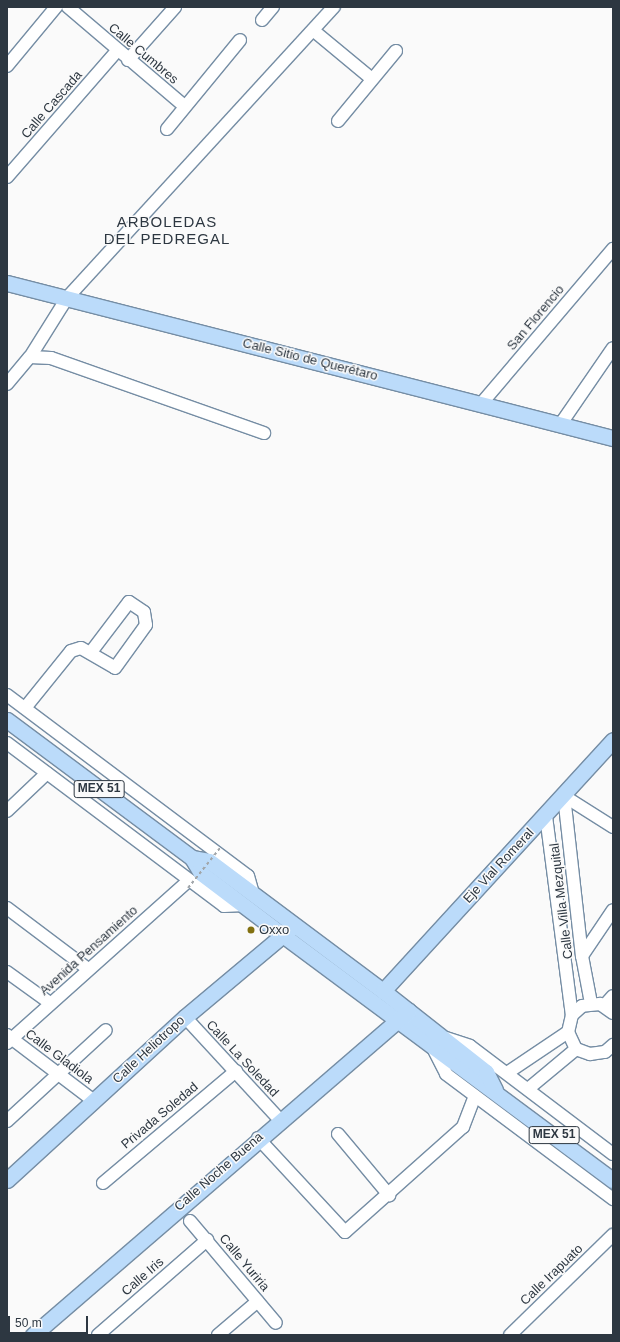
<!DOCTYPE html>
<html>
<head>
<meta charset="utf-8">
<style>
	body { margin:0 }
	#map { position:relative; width:620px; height:1342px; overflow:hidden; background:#fafafa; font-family:Helvetica,sans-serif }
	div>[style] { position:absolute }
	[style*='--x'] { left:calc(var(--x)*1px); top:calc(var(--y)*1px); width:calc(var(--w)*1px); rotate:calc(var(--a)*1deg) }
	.roads { filter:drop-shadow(1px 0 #758da4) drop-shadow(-1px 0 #758da4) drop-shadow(0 1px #758da4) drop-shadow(0 -1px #758da4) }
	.minor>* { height:12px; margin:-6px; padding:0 6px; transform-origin:6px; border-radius:6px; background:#fff }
	.major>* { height:15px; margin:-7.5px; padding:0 7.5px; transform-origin:7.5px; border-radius:7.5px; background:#bbdbfa }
	.path-bridge>* { height:2px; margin-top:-1px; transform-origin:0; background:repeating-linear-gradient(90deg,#a0a5a9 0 3px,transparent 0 6px) }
	.dots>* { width:11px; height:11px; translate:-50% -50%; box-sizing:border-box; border:2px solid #fafafa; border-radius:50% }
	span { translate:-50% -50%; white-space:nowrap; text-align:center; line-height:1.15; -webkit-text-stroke:3px #fafafa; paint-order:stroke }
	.shield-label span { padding:1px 3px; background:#fafafa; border:1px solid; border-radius:3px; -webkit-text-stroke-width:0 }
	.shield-label { font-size:12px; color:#2d3741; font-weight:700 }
	.street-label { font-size:13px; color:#2d3741 }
	.poi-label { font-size:13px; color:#2d3741 }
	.left { translate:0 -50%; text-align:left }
	.quarter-label { font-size:15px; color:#2d3741; letter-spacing:1px }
	.frame { position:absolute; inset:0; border:8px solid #2d3741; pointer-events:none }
	.scale { position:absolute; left:8px; top:1316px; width:80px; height:18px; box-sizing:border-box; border:2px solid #2d3741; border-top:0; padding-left:5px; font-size:12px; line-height:14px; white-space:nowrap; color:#2d3741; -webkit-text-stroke:3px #fafafa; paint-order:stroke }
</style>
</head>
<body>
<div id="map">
	<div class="roads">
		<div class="minor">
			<div style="--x:68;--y:7;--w:151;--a:40.4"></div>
			<div style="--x:262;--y:20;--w:17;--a:-50"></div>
			<div style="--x:314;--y:31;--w:75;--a:39.6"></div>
			<div style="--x:128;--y:60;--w:71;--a:-48.4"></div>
			<div style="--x:7;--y:66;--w:77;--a:-50.3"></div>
			<div style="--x:338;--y:121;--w:91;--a:-50.4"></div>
			<div style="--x:167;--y:129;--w:115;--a:-50.6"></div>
			<div style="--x:7;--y:177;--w:167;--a:-48.9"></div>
			<div style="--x:30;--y:357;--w:21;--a:3"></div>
			<div style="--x:51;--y:358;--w:226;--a:19.4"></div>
			<div style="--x:7;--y:384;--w:35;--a:-50"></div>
			<div style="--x:30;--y:357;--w:70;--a:-57.9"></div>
			<div style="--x:67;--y:298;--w:395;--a:-47.5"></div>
			<div style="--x:481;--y:404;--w:204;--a:-49.6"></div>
			<div style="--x:560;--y:425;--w:93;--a:-55.5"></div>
			<div style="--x:7;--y:695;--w:301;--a:36.9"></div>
			<div style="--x:248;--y:876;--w:18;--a:74"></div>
			<div style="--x:25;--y:708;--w:73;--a:-51.1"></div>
			<div style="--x:71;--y:651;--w:10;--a:-17"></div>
			<div style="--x:81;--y:648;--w:39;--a:30"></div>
			<div style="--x:115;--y:668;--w:53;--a:-54.2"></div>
			<div style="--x:146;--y:625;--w:13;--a:-99"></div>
			<div style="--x:144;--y:612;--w:18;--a:-146"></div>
			<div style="--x:129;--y:602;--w:63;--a:127.2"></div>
			<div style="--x:7;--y:743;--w:271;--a:36.9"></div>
			<div style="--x:224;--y:906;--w:20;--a:-3"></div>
			<div style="--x:564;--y:796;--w:161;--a:83.6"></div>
			<div style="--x:582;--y:956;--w:48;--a:79.2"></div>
			<div style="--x:564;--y:796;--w:58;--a:32.3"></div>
			<div style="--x:7;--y:811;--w:55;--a:-43.5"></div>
			<div style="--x:546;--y:816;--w:201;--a:82.6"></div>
			<div style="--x:7;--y:908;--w:101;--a:37"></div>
			<div style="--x:582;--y:956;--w:55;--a:-56"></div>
			<div style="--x:7;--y:972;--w:53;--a:35.8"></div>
			<div style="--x:604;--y:1006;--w:13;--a:-48"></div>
			<div style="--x:613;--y:1013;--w:16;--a:-145"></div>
			<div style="--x:600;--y:1004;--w:18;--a:174"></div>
			<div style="--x:582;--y:1006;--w:13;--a:138"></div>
			<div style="--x:572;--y:1015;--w:17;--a:103"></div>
			<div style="--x:568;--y:1032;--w:19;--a:65"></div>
			<div style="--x:576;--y:1049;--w:15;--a:20"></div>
			<div style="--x:590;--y:1054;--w:15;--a:-8"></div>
			<div style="--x:605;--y:1052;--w:11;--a:-41"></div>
			<div style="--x:185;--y:1017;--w:139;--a:47.3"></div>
			<div style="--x:7;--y:1035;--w:109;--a:37.2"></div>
			<div style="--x:446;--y:1038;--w:25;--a:18"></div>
			<div style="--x:470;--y:1046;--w:179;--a:37.1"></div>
			<div style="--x:7;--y:1043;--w:244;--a:-41.8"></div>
			<div style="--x:433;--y:1048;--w:29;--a:63"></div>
			<div style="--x:446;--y:1074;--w:209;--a:36.8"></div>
			<div style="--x:507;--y:1073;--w:73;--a:-33.9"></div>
			<div style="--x:528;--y:1089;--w:62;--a:-39.8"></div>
			<div style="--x:7;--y:1121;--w:134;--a:-42.6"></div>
			<div style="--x:338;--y:1134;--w:80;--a:50.1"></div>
			<div style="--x:258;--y:1138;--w:128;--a:47.2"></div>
			<div style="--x:345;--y:1232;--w:158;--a:-41.7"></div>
			<div style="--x:463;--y:1127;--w:33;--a:-69"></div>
			<div style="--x:103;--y:1183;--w:174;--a:-40.1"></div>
			<div style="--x:190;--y:1221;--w:133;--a:49.9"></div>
			<div style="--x:98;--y:1335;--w:145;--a:-41.1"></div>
			<div style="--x:218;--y:1335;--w:52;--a:-40.4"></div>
			<div style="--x:510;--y:1335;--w:144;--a:-44.2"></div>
		</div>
		<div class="major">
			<div style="--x:7;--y:283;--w:626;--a:14.35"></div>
			<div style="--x:7;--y:720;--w:231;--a:36.7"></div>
			<div style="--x:192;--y:858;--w:17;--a:59"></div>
			<div style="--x:201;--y:873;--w:104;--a:37.2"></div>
			<div style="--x:284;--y:936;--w:410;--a:36.6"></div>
			<div style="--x:192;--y:858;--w:17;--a:10"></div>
			<div style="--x:209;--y:861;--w:217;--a:36.8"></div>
			<div style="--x:383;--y:991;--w:131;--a:38.2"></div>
			<div style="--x:486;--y:1072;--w:20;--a:63"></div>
			<div style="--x:383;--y:991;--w:340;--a:-47.5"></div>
			<div style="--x:7;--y:1180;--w:241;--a:-42.5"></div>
			<div style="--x:185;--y:1017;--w:137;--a:-40"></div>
			<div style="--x:33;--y:1335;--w:496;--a:-40.8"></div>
		</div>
	</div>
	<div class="path-bridge">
		<div style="--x:188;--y:888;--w:51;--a:-51.3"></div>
	</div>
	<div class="dots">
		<div style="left:251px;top:930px;background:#827010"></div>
	</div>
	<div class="shield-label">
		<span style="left:99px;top:789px">MEX 51</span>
		<span style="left:554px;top:1135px">MEX 51</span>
	</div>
	<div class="street-label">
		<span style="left:143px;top:54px;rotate:40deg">Calle Cumbres</span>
		<span style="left:52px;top:105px;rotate:-49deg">Calle Cascada</span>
		<span style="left:536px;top:318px;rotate:-50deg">San Florencio</span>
		<span style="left:310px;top:360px;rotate:14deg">Calle Sitio de Querétaro</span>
		<span style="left:499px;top:866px;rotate:-47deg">Eje Vial Romeral</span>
		<span style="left:562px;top:901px;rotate:-97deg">Calle Villa Mezquital</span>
		<span style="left:89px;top:951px;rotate:-42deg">Avenida Pensamiento</span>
		<span style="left:149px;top:1050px;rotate:-43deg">Calle Heliotropo</span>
		<span style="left:59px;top:1057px;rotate:37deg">Calle Gladiola</span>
		<span style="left:242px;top:1059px;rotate:47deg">Calle La Soledad</span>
		<span style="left:160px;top:1116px;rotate:-40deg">Privada Soledad</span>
		<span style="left:219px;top:1172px;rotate:-41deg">Calle Noche Buena</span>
		<span style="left:244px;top:1263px;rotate:50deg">Calle Yuriria</span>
		<span style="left:552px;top:1275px;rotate:-44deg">Calle Irapuato</span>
		<span style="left:143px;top:1277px;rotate:-41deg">Calle Iris</span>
	</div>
	<div class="poi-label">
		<span class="left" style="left:259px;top:930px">Oxxo</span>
	</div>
	<div class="quarter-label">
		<span style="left:167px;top:230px">ARBOLEDAS<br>DEL PEDREGAL</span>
	</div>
	<div class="frame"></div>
	<div class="scale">50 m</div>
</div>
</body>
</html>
